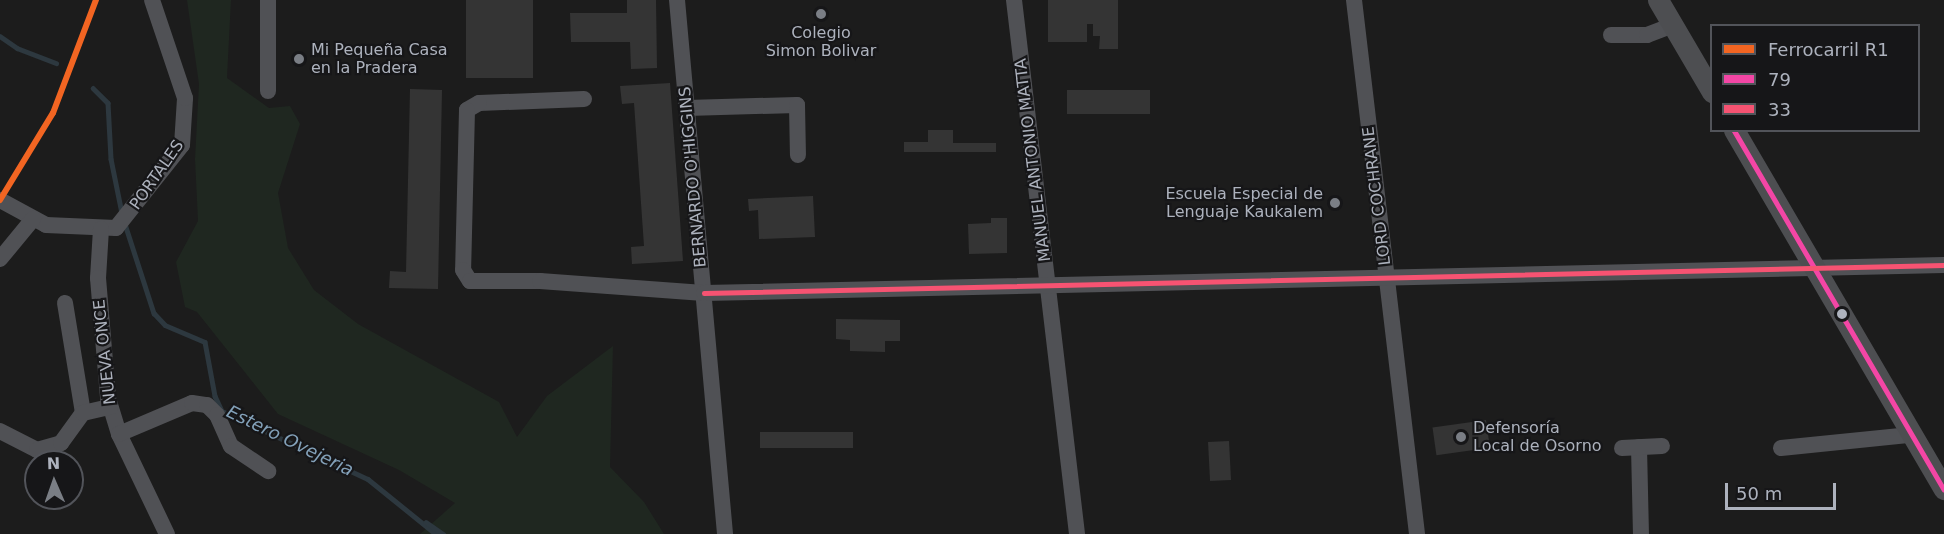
<!DOCTYPE html>
<html>
<head>
<meta charset="utf-8">
<style>
	body { margin:0 }
	#map { position:relative; width:1944px; height:534px; overflow:hidden; background:#1c1c1c; font-family:"DejaVu Sans",sans-serif }
	div>[style] { position:absolute }
	[style*='--x'] { left:calc(var(--x)*1px); top:calc(var(--y)*1px); width:calc(var(--w)*1px); rotate:calc(var(--a)*1deg) }
	.green>* { inset:0; background:#1f2720 }
	.stream>* { height:4.5px; margin:-2.25px; padding:0 2.25px; transform-origin:2.25px; border-radius:2.25px; background:#2d383f }
	.building>* { inset:0; background:#343434; transform-origin:0 0 }
	.minor>* { height:16px; margin:-8px; padding:0 8px; transform-origin:8px; border-radius:8px; background:#505155 }
	.major>* { height:21px; margin:-10.5px; padding:0 10.5px; transform-origin:10.5px; border-radius:10.5px; background:#4d4e51 }
	.bus-1>* { height:4.5px; margin:-2.25px; padding:0 2.25px; transform-origin:2.25px; border-radius:2.25px; background:#f346a5 }
	.bus-2>* { height:4.5px; margin:-2.25px; padding:0 2.25px; transform-origin:2.25px; border-radius:2.25px; background:#f65372 }
	.rail-1>* { height:6px; margin:-3px; padding:0 3px; transform-origin:3px; border-radius:3px; background:#f26522 }
	.dots>* { width:16px; height:16px; translate:-50% -50%; box-sizing:border-box; border:3px solid #161618; border-radius:50% }
	span { translate:-50% -50%; white-space:nowrap; text-align:center; line-height:1.15; -webkit-text-stroke:4.5px #161618; paint-order:stroke }
	.poi-label { font-size:16px; color:#adb2bd }
	.left { translate:0 -50%; text-align:left }
	.right { translate:-100% -50%; text-align:right }
	.street-label { font-size:16px; color:#adb2bd }
	.water-label { font-size:18px; color:#83a1b9; font-style:italic }
	.legend { position:absolute; left:1710px; top:24px; width:210px; height:108px; box-sizing:border-box; background:#161618; border:2px solid #52545a; margin:0; padding:8px 10px; list-style:none; font-size:18px; color:#adb2bd }
	.legend li { display:flex; align-items:center; gap:12px; height:30px }
	.legend b { width:30px; border:2px solid #52545a }
	.north { position:absolute; left:24px; top:450px; width:60px; height:60px; box-sizing:border-box; background:#161618; border:2px solid #52545a; border-radius:50%; rotate:358deg; font-size:16px; font-weight:700; line-height:24px; text-align:center; color:#adb2bd }
	.north::after { content:''; display:block; margin:auto; width:21px; height:27px; background:#7a7e85; clip-path:polygon(50% 0,100% 100%,50% 72%,0 100%) }
	.scale { position:absolute; left:1725px; top:483px; width:111px; height:27px; box-sizing:border-box; border:3px solid #adb2bd; border-top:0; padding-left:8px; font-size:18px; line-height:21px; white-space:nowrap; color:#adb2bd; -webkit-text-stroke:4px #161618; paint-order:stroke }
</style>
</head>
<body>
<div id="map">
	<div class="green">
		<div style="clip-path:polygon(187px 0,231px 0,227px 78px,269px 108px,290px 106px,300px 124px,278px 193px,288px 248px,314px 290px,358px 324px,499px 402px,517px 437px,547px 396px,613px 346px,610px 467px,644px 502px,664px 534px,420px 534px,455px 503px,399px 470px,278px 414px,197px 312px,185px 307px,176px 262px,198px 221px,195px 159px,199px 84px)"></div>
	</div>
	<div class="stream">
		<div style="--x:0;--y:36;--w:21;--a:35"></div>
		<div style="--x:17;--y:48;--w:42;--a:21"></div>
		<div style="--x:93;--y:88;--w:21;--a:45"></div>
		<div style="--x:108;--y:103;--w:56;--a:86.9"></div>
		<div style="--x:111;--y:159;--w:55;--a:78.5"></div>
		<div style="--x:125;--y:224;--w:94;--a:72"></div>
		<div style="--x:154;--y:313;--w:16;--a:47"></div>
		<div style="--x:165;--y:325;--w:43;--a:23"></div>
		<div style="--x:205;--y:342;--w:55;--a:79.5"></div>
		<div style="--x:215;--y:396;--w:17;--a:65"></div>
		<div style="--x:222;--y:411;--w:161;--a:25"></div>
		<div style="--x:368;--y:479;--w:87;--a:39"></div>
		<div style="--x:426;--y:522;--w:21;--a:35"></div>
	</div>
	<div class="building">
		<div style="left:466px;top:0;width:67px;height:78px"></div>
		<div style="clip-path:polygon(627px 0,656px 0,657px 68px,631px 69px,630px 42px,571px 42px,570px 13px,627px 13px)"></div>
		<div style="clip-path:polygon(1048px 0,1118px 0,1118px 49px,1099px 49px,1100px 36px,1093px 36px,1093px 24px,1087px 24px,1087px 42px,1048px 42px)"></div>
		<div style="clip-path:polygon(670px 83px,683px 261px,632px 264px,631px 247px,644px 246px,634px 103px,622px 104px,620px 86px)"></div>
		<div style="clip-path:polygon(410px 89px,442px 90px,438px 289px,389px 288px,390px 271px,406px 272px)"></div>
		<div style="left:1067px;top:90px;width:83px;height:24px"></div>
		<div style="clip-path:polygon(928px 130px,953px 130px,953px 143px,996px 143px,996px 152px,904px 152px,904px 142px,928px 142px)"></div>
		<div style="clip-path:polygon(813px 196px,815px 237px,759px 239px,758px 210px,749px 211px,748px 199px)"></div>
		<div style="clip-path:polygon(991px 218px,1007px 218px,1007px 253px,969px 254px,968px 224px,991px 223px)"></div>
		<div style="clip-path:polygon(836px 319px,900px 320px,900px 341px,885px 341px,885px 352px,850px 351px,850px 340px,836px 339px)"></div>
		<div style="left:1486px;top:420px;width:28px;height:54px;rotate:82deg"></div>
		<div style="left:853px;top:432px;width:16px;height:93px;rotate:90deg"></div>
		<div style="left:1229px;top:441px;width:39px;height:21px;rotate:87deg"></div>
	</div>
	<div class="minor">
		<div style="--x:268;--y:0;--w:91;--a:90"></div>
		<div style="--x:677;--y:0;--w:536;--a:84.86"></div>
		<div style="--x:1014;--y:0;--w:538;--a:83.27"></div>
		<div style="--x:1354;--y:0;--w:538;--a:83.27"></div>
		<div style="--x:1611;--y:35;--w:36;--a:0"></div>
		<div style="--x:1647;--y:35;--w:28;--a:-21"></div>
		<div style="--x:584;--y:99;--w:105;--a:177.8"></div>
		<div style="--x:479;--y:103;--w:14;--a:150"></div>
		<div style="--x:467;--y:110;--w:160;--a:91.4"></div>
		<div style="--x:463;--y:270;--w:13;--a:58"></div>
		<div style="--x:470;--y:281;--w:70;--a:0"></div>
		<div style="--x:540;--y:281;--w:164;--a:4.2"></div>
		<div style="--x:704;--y:293;--w:1240;--a:-1.29"></div>
		<div style="--x:687;--y:108;--w:110;--a:-1.6"></div>
		<div style="--x:797;--y:105;--w:50;--a:88.9"></div>
		<div style="--x:0;--y:200;--w:52;--a:28.5"></div>
		<div style="--x:46;--y:225;--w:70;--a:2.5"></div>
		<div style="--x:116;--y:228;--w:106;--a:-51.5"></div>
		<div style="--x:182;--y:145;--w:47;--a:-86.3"></div>
		<div style="--x:185;--y:98;--w:103;--a:-108.6"></div>
		<div style="--x:101;--y:229;--w:49;--a:93.5"></div>
		<div style="--x:98;--y:278;--w:120;--a:85.2"></div>
		<div style="--x:108;--y:398;--w:38;--a:73"></div>
		<div style="--x:119;--y:434;--w:111;--a:64.4"></div>
		<div style="--x:0;--y:259;--w:52;--a:-50.5"></div>
		<div style="--x:65;--y:303;--w:111;--a:80.7"></div>
		<div style="--x:0;--y:431;--w:42;--a:27.2"></div>
		<div style="--x:37;--y:450;--w:25;--a:-16"></div>
		<div style="--x:61;--y:443;--w:37;--a:-54"></div>
		<div style="--x:83;--y:413;--w:28;--a:-13"></div>
		<div style="--x:119;--y:434;--w:79;--a:-23"></div>
		<div style="--x:192;--y:403;--w:15;--a:8"></div>
		<div style="--x:207;--y:405;--w:14;--a:45"></div>
		<div style="--x:217;--y:415;--w:34;--a:66"></div>
		<div style="--x:231;--y:446;--w:45;--a:34"></div>
		<div style="--x:1639;--y:447;--w:87;--a:88.7"></div>
		<div style="--x:1622;--y:448;--w:40;--a:-2.9"></div>
		<div style="--x:1781;--y:448;--w:130;--a:-5.8"></div>
	</div>
	<div class="major">
		<div style="--x:1658;--y:0;--w:107;--a:59.6"></div>
		<div style="--x:1734;--y:130;--w:416;--a:59.7"></div>
	</div>
	<div class="bus-1">
		<div style="--x:1734;--y:130;--w:416;--a:59.7"></div>
	</div>
	<div class="bus-2">
		<div style="--x:704;--y:293;--w:1240;--a:-1.29"></div>
	</div>
	<div class="rail-1">
		<div style="--x:0;--y:200;--w:102;--a:-58.7"></div>
		<div style="--x:53;--y:113;--w:121;--a:-69.2"></div>
	</div>
	<div class="dots">
		<div style="left:821px;top:14px;background:#7a7e85"></div>
		<div style="left:299px;top:59px;background:#7a7e85"></div>
		<div style="left:1335px;top:203px;background:#7a7e85"></div>
		<div style="left:1842px;top:314px;background:#adb2bd"></div>
		<div style="left:1461px;top:437px;background:#7a7e85"></div>
	</div>
	<div class="poi-label">
		<span style="left:821px;top:42px">Colegio<br>Simon Bolivar</span>
		<span class="left" style="left:311px;top:59px">Mi Pequeña Casa<br>en la Pradera</span>
		<span class="right" style="left:1323px;top:203px">Escuela Especial de<br>Lenguaje Kaukalem</span>
		<span class="left" style="left:1473px;top:437px">Defensoría<br>Local de Osorno</span>
	</div>
	<div class="street-label">
		<span style="left:1033px;top:160px;rotate:-97deg">MANUEL ANTONIO MATTA</span>
		<span style="left:157px;top:175px;rotate:-55deg">PORTALES</span>
		<span style="left:693px;top:177px;rotate:-95deg">BERNARDO O'HIGGINS</span>
		<span style="left:1377px;top:196px;rotate:-97deg">LORD COCHRANE</span>
		<span style="left:105px;top:352px;rotate:-96deg">NUEVA ONCE</span>
	</div>
	<div class="water-label">
		<span style="left:290px;top:441px;rotate:26deg">Estero Ovejeria</span>
	</div>
	<ul class="legend">
	<li><b style="height:8px;background:#f26522"></b>Ferrocarril R1</li>
	<li><b style="height:8px;background:#f346a5"></b>79</li>
	<li><b style="height:8px;background:#f65372"></b>33</li>
	</ul>
	<div class="north">N</div>
	<div class="scale">50 m</div>
</div>
</body>
</html>
